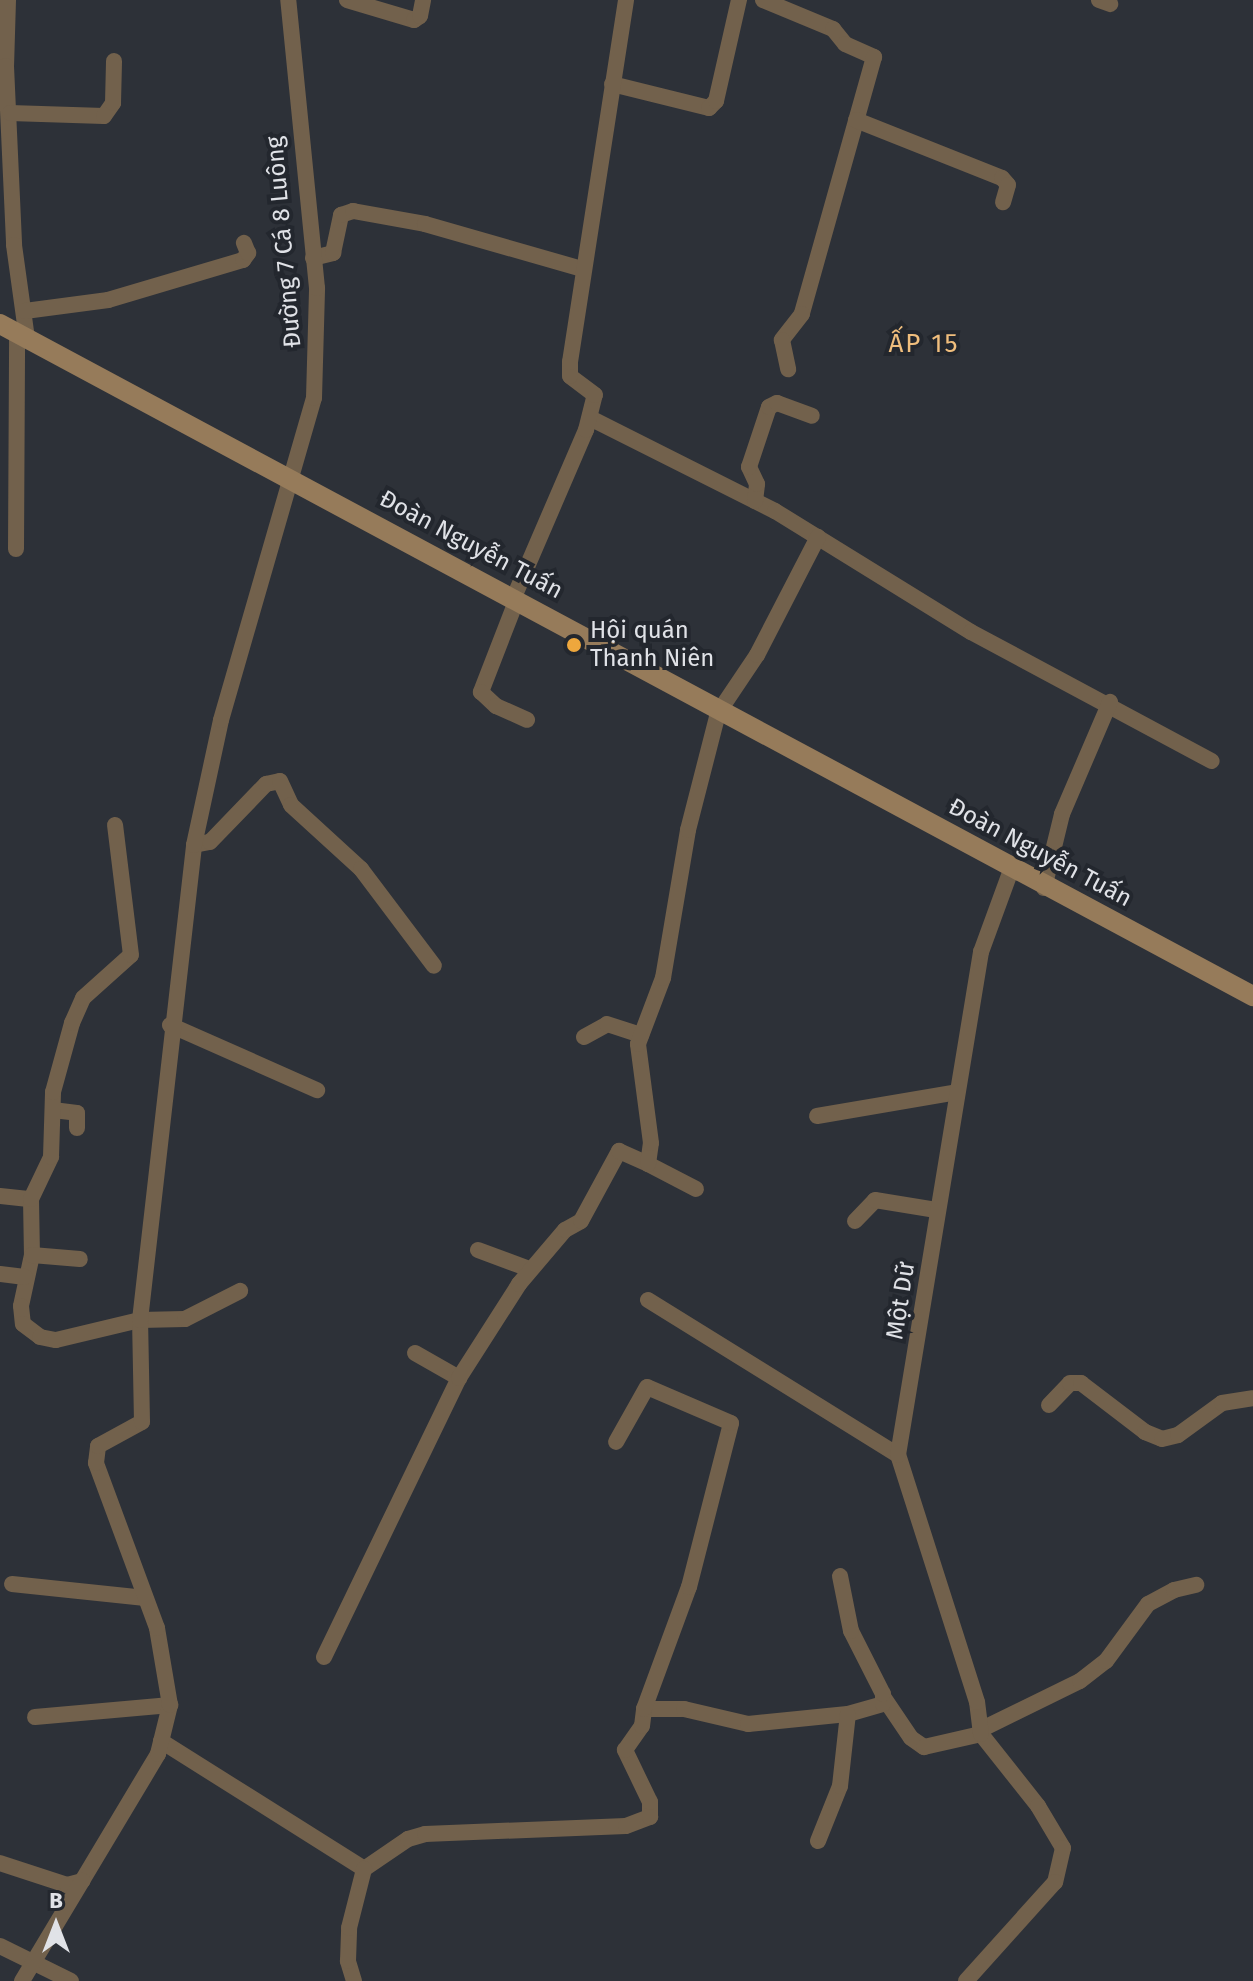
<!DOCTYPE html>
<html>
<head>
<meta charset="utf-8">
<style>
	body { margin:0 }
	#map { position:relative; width:1253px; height:1981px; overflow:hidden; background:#2d3138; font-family:"Fira Sans",sans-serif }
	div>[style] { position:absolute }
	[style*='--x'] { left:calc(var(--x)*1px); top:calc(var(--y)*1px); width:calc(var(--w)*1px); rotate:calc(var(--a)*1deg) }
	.street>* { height:16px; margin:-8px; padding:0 8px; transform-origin:8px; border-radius:8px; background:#72614c }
	.secondary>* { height:20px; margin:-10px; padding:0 10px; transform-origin:10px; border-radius:10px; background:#967b5a }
	.dots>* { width:22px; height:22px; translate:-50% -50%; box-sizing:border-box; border:4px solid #23272e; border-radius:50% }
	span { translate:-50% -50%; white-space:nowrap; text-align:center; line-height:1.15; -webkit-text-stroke:8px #23272e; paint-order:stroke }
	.street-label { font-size:24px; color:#e0e2e7 }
	.poi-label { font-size:24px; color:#e0e2e7 }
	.left { translate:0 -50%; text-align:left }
	.neighbourhood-label { font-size:26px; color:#f0be7d; letter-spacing:2px }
	.north { position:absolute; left:16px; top:1885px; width:80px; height:80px; -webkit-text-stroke:6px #23272e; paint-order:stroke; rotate:0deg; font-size:22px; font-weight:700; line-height:32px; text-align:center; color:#e0e2e7 }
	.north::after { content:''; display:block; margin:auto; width:28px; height:36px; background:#e0e2e7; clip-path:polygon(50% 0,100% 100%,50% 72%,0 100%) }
</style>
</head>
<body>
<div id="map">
	<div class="street">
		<div style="--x:8;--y:0;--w:66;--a:91.7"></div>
		<div style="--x:6;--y:66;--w:179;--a:87.4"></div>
		<div style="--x:14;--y:245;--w:95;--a:82.1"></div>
		<div style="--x:347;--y:0;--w:70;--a:16.6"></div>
		<div style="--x:414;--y:20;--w:7;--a:-34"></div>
		<div style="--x:420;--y:16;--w:16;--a:-79"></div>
		<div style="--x:763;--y:0;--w:76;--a:22.5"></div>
		<div style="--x:833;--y:29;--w:19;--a:51"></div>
		<div style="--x:845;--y:44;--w:32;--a:24"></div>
		<div style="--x:874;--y:57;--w:267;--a:105.7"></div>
		<div style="--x:802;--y:314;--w:33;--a:128"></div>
		<div style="--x:782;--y:340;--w:30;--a:78"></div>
		<div style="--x:1099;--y:0;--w:12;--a:20"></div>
		<div style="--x:612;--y:84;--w:100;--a:13.9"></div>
		<div style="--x:709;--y:108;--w:10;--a:-45"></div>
		<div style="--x:716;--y:101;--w:104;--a:-77.2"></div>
		<div style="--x:10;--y:113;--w:94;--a:1.8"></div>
		<div style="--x:104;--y:116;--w:16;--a:-55"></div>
		<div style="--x:113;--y:103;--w:42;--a:-88.6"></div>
		<div style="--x:856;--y:120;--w:157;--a:21.7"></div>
		<div style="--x:1002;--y:178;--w:9;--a:49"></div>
		<div style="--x:1008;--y:185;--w:18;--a:106"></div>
		<div style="--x:313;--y:258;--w:21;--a:-14"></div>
		<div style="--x:333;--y:253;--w:39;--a:-78"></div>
		<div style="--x:341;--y:215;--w:13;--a:-18"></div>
		<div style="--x:353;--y:211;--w:73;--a:10.2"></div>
		<div style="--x:425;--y:224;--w:163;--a:16"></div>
		<div style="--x:25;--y:311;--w:84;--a:-7.5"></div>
		<div style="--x:108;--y:300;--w:141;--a:-16.5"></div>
		<div style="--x:243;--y:260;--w:9;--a:-54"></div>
		<div style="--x:248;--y:253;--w:11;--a:-112"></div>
		<div style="--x:590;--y:418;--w:207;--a:26.7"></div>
		<div style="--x:775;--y:511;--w:230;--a:31.7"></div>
		<div style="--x:971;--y:632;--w:273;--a:28.2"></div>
		<div style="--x:755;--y:501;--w:17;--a:-83"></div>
		<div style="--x:757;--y:484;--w:19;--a:-115"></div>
		<div style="--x:749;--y:467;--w:63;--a:-71.6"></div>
		<div style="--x:769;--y:407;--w:9;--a:-27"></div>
		<div style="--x:777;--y:403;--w:37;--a:20"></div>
		<div style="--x:16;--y:549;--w:216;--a:-89.7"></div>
		<div style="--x:514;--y:597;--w:182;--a:-66.7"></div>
		<div style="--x:586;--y:430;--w:36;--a:-76"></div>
		<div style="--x:595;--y:395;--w:31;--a:-143"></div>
		<div style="--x:570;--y:376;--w:14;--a:-90"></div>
		<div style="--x:570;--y:362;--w:366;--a:-81.2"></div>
		<div style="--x:517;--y:599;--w:100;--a:111.2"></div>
		<div style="--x:481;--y:692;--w:21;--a:43"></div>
		<div style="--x:496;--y:706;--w:34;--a:24"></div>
		<div style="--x:194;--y:845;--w:16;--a:-11"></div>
		<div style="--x:210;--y:842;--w:81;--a:-46"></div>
		<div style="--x:266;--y:784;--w:14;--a:-12"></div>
		<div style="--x:280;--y:781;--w:26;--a:65"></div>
		<div style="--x:291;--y:805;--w:95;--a:42.4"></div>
		<div style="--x:361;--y:869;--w:121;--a:53"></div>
		<div style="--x:1044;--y:888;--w:76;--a:-76.3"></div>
		<div style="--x:1062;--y:814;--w:122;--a:-66.8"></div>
		<div style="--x:170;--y:1025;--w:161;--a:23.9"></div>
		<div style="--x:584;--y:1037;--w:26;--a:-29"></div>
		<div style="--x:607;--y:1024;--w:36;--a:18"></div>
		<div style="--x:53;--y:1110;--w:24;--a:7"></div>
		<div style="--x:77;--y:1113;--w:15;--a:90"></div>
		<div style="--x:817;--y:1116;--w:142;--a:-9.7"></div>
		<div style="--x:648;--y:1164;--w:54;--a:27.5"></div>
		<div style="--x:0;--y:1196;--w:31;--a:6"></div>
		<div style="--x:31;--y:1199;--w:56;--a:89"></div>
		<div style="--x:32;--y:1255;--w:52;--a:102.2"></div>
		<div style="--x:21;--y:1306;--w:18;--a:84"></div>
		<div style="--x:23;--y:1324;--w:21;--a:37"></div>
		<div style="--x:40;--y:1337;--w:16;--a:11"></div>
		<div style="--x:56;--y:1340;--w:86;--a:-13.4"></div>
		<div style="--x:140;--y:1320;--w:45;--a:-1.3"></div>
		<div style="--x:185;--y:1319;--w:62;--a:-27"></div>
		<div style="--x:31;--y:1199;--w:47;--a:-64.5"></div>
		<div style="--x:51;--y:1157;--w:65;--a:-88.2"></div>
		<div style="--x:53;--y:1092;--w:72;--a:-74.6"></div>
		<div style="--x:72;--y:1023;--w:27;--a:-66"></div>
		<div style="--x:83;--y:998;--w:64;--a:-41.9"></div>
		<div style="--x:131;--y:955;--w:131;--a:-97"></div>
		<div style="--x:855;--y:1221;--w:29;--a:-46"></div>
		<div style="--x:875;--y:1200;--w:62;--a:9.3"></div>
		<div style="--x:478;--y:1250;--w:54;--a:20.4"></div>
		<div style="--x:32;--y:1255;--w:48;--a:4.8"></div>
		<div style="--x:0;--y:1274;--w:25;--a:7"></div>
		<div style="--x:648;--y:1300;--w:294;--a:31.8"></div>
		<div style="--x:415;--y:1353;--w:51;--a:29.6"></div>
		<div style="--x:1049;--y:1405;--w:30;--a:-46"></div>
		<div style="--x:1070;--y:1383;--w:11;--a:0"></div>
		<div style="--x:1081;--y:1383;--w:81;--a:37.4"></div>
		<div style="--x:1145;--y:1432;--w:18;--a:22"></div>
		<div style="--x:1162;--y:1439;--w:16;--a:-14"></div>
		<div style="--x:1178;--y:1435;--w:54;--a:-36"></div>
		<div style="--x:1222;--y:1403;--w:31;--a:-9"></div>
		<div style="--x:12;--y:1584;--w:134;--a:6"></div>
		<div style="--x:324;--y:1657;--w:310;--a:-64.2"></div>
		<div style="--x:459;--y:1378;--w:112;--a:-57.4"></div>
		<div style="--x:519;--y:1284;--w:71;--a:-49.6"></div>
		<div style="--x:565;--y:1230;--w:18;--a:-29"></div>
		<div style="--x:581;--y:1221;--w:80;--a:-61.5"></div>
		<div style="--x:619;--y:1151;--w:32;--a:24"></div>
		<div style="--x:648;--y:1164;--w:21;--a:-82"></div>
		<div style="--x:651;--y:1143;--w:100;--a:-97.5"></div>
		<div style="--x:638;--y:1044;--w:71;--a:-69.3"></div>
		<div style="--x:663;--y:978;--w:150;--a:-80.4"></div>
		<div style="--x:688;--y:830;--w:121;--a:-75.6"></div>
		<div style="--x:718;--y:713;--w:70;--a:-56.1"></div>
		<div style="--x:757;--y:655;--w:133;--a:-62.7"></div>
		<div style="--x:884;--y:1698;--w:48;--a:56"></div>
		<div style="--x:911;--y:1738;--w:16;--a:35"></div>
		<div style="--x:924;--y:1747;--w:58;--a:-12.8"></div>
		<div style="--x:981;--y:1734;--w:92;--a:51.6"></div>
		<div style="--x:1038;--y:1806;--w:49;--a:59.2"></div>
		<div style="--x:1063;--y:1848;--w:35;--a:103"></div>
		<div style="--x:1055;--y:1882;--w:133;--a:132"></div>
		<div style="--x:644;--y:1709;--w:40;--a:0"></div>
		<div style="--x:684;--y:1709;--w:66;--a:13.2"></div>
		<div style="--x:748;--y:1724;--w:100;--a:-5.7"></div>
		<div style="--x:848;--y:1714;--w:36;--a:-16"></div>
		<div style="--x:883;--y:1704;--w:10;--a:-90"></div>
		<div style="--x:883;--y:1694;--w:71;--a:-116.9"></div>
		<div style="--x:851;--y:1631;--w:56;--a:-101.3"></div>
		<div style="--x:35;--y:1717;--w:136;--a:-5.1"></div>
		<div style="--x:980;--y:1730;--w:111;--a:-26.1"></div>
		<div style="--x:1080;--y:1681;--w:33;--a:-38"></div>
		<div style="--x:1106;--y:1661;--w:71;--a:-53.6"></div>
		<div style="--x:1148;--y:1604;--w:30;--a:-28"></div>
		<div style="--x:1174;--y:1590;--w:23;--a:-13"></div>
		<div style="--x:981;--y:1734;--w:32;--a:-97"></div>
		<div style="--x:977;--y:1702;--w:259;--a:-107.7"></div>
		<div style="--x:898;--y:1455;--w:510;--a:-80.63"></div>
		<div style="--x:981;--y:952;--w:87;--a:-69.9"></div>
		<div style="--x:161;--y:1741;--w:240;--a:32.2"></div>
		<div style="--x:364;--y:1869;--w:53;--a:-34.3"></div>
		<div style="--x:408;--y:1839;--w:18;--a:-16"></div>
		<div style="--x:425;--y:1834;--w:201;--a:-2.3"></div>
		<div style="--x:626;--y:1826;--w:26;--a:-21"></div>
		<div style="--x:650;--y:1817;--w:15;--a:-90"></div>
		<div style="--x:650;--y:1802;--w:58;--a:-115.7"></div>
		<div style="--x:625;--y:1750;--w:29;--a:-55"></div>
		<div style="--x:642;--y:1726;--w:17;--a:-83"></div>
		<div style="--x:644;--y:1709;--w:130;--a:-69.8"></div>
		<div style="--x:689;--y:1587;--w:169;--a:-75.6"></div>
		<div style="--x:731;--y:1423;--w:91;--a:-156.8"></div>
		<div style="--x:647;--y:1387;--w:63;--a:119.4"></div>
		<div style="--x:818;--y:1841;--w:59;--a:-68.2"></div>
		<div style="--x:840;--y:1786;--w:72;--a:-83.7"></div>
		<div style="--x:0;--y:1863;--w:71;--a:18.2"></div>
		<div style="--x:67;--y:1885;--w:16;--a:-15"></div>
		<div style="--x:82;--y:1881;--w:148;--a:-59.1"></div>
		<div style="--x:158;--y:1754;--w:50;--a:-76.2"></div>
		<div style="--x:170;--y:1705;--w:78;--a:-99.6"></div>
		<div style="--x:157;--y:1628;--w:176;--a:-110.3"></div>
		<div style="--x:96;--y:1463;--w:17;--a:-83"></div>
		<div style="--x:98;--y:1446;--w:50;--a:-28.6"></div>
		<div style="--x:142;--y:1422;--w:102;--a:-91.1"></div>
		<div style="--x:140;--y:1320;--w:478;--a:-83.5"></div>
		<div style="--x:194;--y:845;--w:128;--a:-77.8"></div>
		<div style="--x:221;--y:720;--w:335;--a:-73.9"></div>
		<div style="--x:314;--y:398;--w:110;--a:-88.4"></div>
		<div style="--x:317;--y:288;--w:289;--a:-95.7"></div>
		<div style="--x:0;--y:1946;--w:79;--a:26.2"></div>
		<div style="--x:22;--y:1981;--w:117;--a:-59"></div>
		<div style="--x:354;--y:1981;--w:21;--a:-107"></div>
		<div style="--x:348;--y:1961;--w:33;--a:-88"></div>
		<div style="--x:349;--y:1928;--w:61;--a:-75.7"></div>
	</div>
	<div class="secondary">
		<div style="--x:0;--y:324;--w:1422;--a:28.21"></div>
	</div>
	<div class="dots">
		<div style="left:574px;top:645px;background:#eea73d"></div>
	</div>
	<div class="street-label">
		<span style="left:284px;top:242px;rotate:-95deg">Đường 7 Cá 8 Luông</span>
		<span style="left:471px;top:545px;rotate:28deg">Đoàn Nguyễn Tuấn</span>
		<span style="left:1040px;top:853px;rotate:28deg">Đoàn Nguyễn Tuấn</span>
		<span style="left:901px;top:1301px;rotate:-81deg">Một Dữ</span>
	</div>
	<div class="poi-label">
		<span class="left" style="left:590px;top:645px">Hội quán<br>Thanh Niên</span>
	</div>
	<div class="neighbourhood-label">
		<span style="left:924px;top:344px">ẤP 15</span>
	</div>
	<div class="north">B</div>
</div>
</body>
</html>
